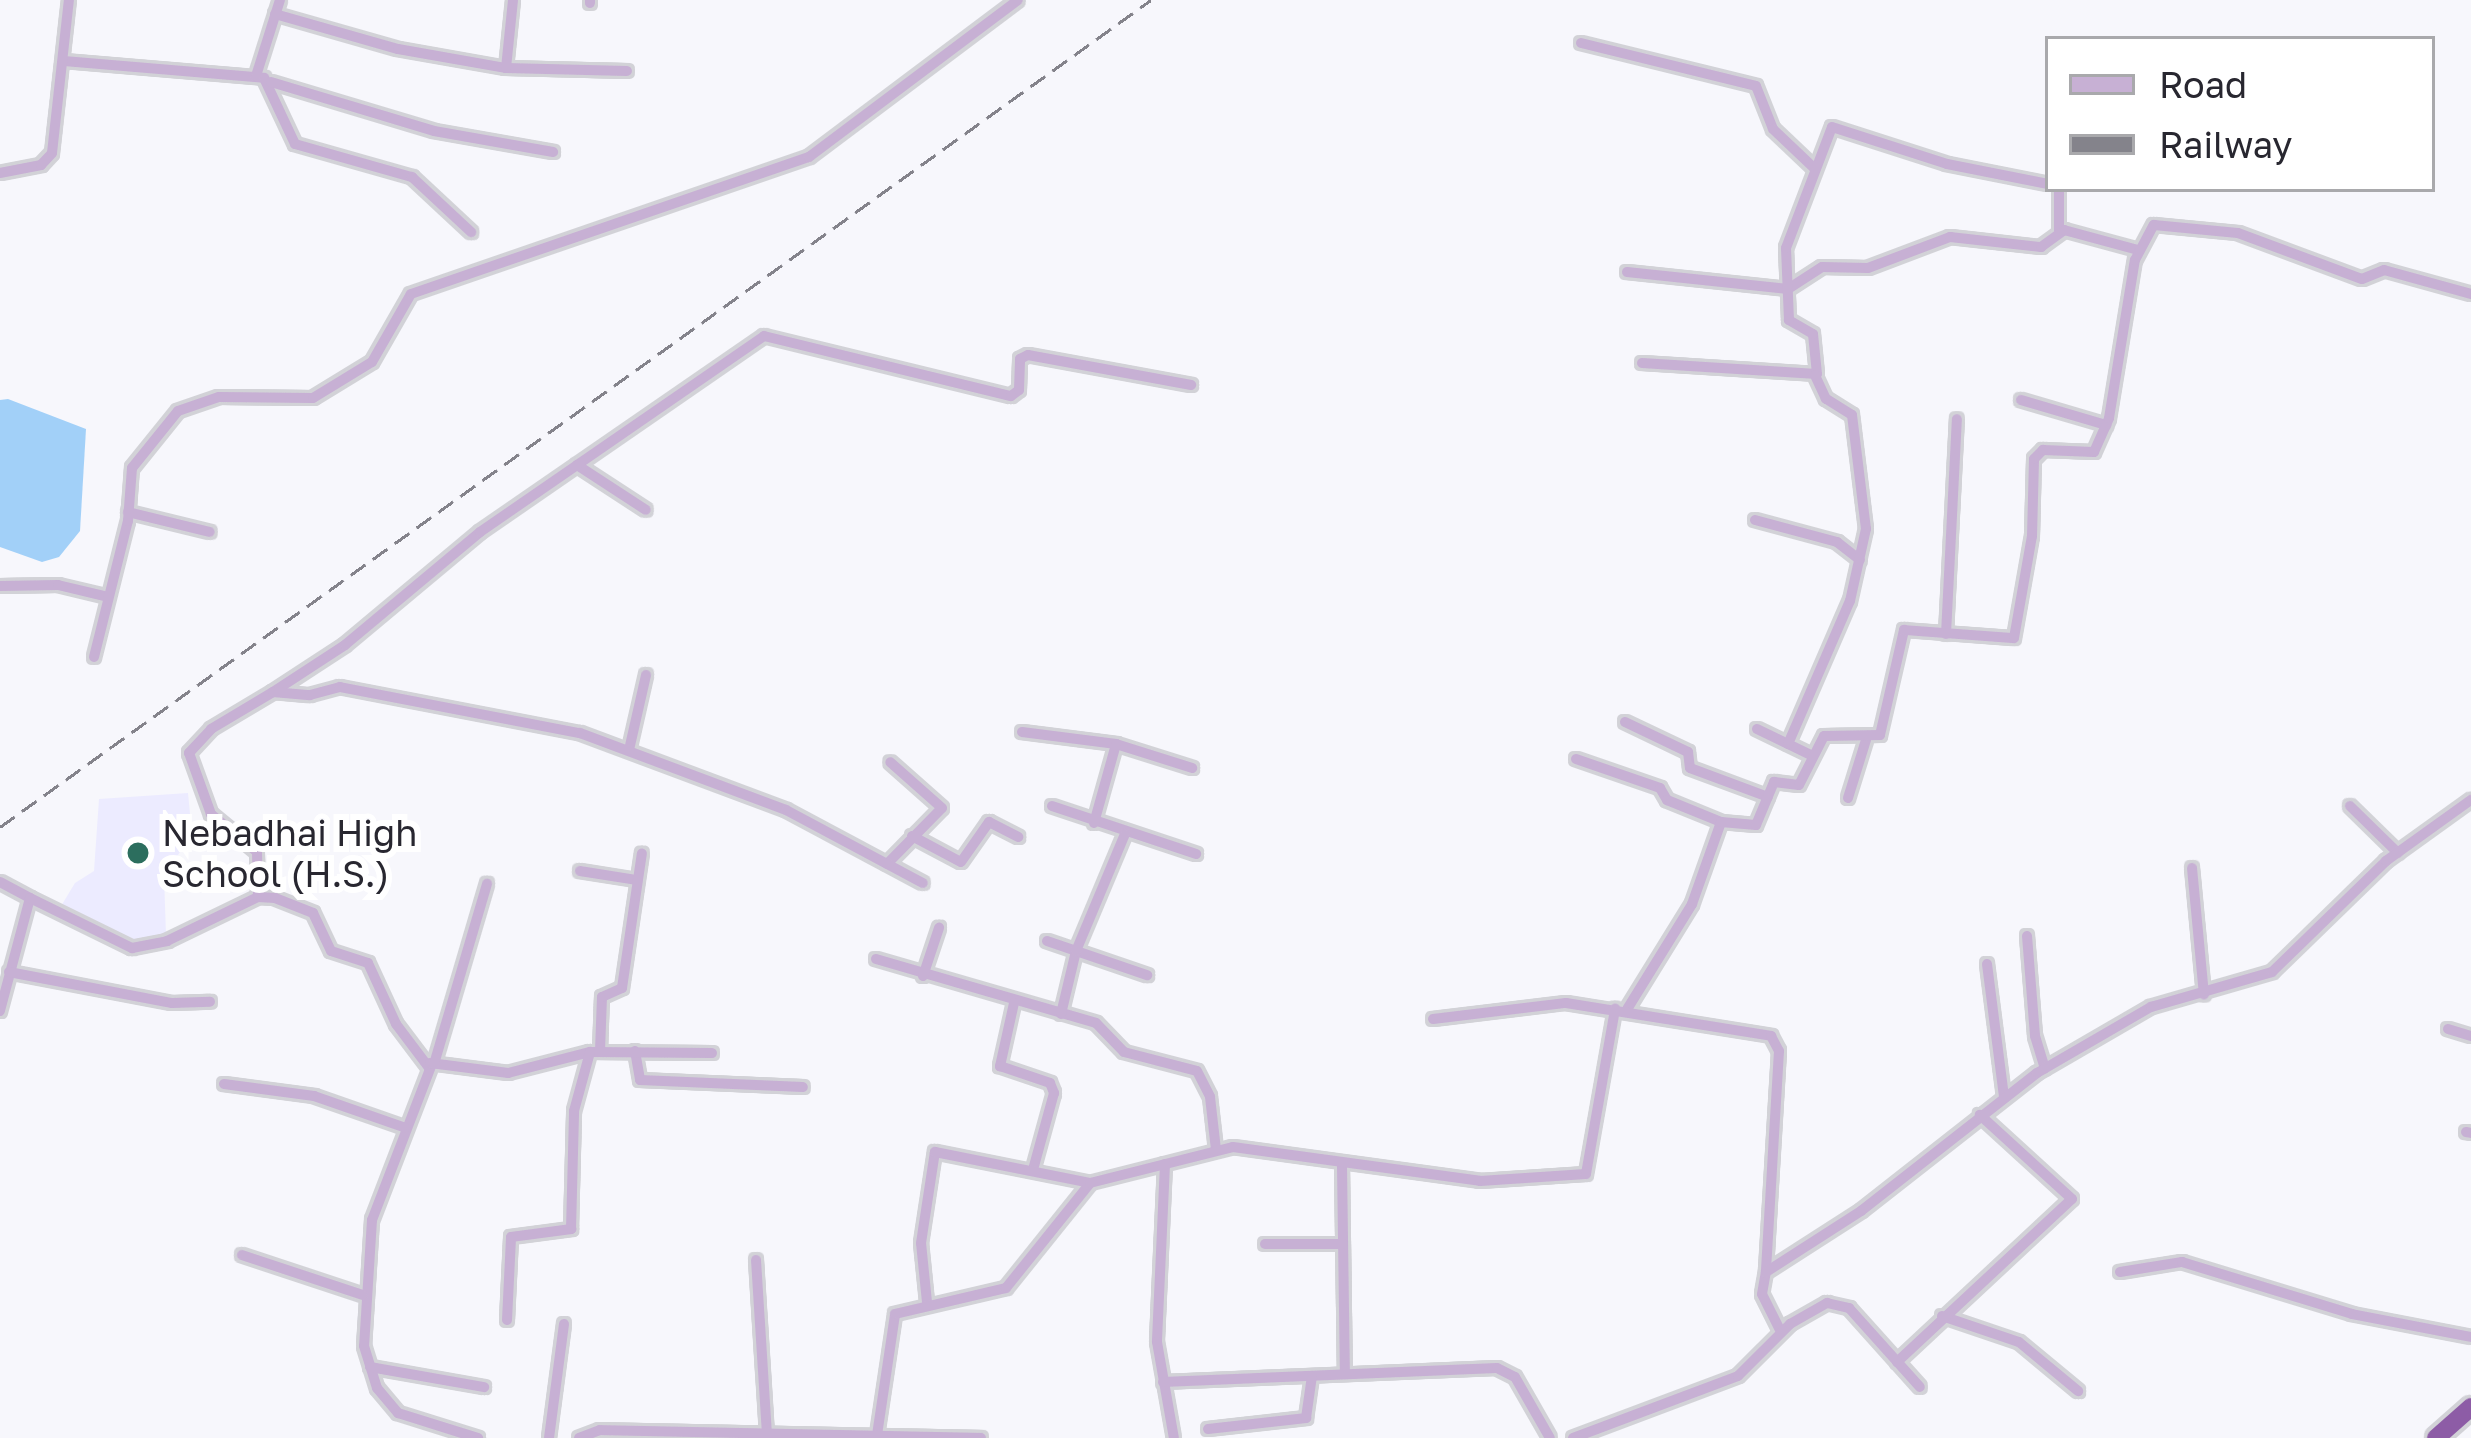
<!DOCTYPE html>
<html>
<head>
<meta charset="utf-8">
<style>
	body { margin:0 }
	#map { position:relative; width:2471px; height:1438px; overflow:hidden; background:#f7f7fc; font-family:"Golos Text",sans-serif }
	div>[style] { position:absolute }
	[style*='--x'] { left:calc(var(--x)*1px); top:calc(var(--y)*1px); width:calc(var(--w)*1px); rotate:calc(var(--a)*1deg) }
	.built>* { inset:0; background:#ecebff }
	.water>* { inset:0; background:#a2d0f8 }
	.roads { filter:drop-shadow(3px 0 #d2d2d7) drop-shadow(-3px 0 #d2d2d7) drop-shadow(0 3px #d2d2d7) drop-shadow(0 -3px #d2d2d7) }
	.street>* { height:10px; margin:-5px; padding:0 5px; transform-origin:5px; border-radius:5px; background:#c7b0d4 }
	.highway>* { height:18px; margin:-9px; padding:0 9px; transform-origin:9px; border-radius:9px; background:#8d5ca6 }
	.rail>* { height:3px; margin-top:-1.5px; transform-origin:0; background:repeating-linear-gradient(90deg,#84838b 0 18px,transparent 0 27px) }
	.dots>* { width:33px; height:33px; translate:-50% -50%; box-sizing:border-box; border:6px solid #fff; border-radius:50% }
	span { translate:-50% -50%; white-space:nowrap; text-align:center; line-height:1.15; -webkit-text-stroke:12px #fff; paint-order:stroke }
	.poi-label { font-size:36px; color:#282730 }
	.left { translate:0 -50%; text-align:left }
	.legend { position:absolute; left:2045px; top:36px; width:390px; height:156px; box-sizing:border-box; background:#fff; border:3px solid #a9a9ac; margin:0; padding:15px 21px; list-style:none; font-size:36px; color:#282730 }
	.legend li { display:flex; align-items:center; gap:24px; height:60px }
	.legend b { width:60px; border:3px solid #a9a9ac }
</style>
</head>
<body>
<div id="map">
	<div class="built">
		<div style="clip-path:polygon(188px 793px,192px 834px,164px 876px,166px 935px,123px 942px,58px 911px,75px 883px,94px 871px,99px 799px)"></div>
	</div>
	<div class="water">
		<div style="clip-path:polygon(8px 399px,86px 429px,80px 531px,59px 557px,42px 562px,0 547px,0 400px)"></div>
	</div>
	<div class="roads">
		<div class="street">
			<div style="--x:590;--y:3;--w:3;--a:-90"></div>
			<div style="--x:275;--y:14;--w:128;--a:15.9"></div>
			<div style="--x:398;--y:49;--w:110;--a:10"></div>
			<div style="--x:506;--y:68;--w:121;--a:1.4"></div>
			<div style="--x:1581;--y:43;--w:180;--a:13.8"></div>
			<div style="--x:1756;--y:86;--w:46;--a:68.4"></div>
			<div style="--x:1773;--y:129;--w:58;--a:43.6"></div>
			<div style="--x:63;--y:61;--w:202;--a:4.8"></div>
			<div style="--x:264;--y:78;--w:73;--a:64.8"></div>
			<div style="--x:295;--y:144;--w:122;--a:15.8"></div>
			<div style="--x:412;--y:177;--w:81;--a:43"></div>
			<div style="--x:506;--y:68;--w:68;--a:-84.1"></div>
			<div style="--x:256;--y:76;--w:80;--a:-72.5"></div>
			<div style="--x:271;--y:82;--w:170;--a:16.7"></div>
			<div style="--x:434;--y:131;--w:121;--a:10"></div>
			<div style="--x:0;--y:173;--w:42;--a:-11"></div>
			<div style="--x:41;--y:165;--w:16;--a:-47"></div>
			<div style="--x:52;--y:153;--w:154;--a:-83.7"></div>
			<div style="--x:2059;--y:189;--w:42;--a:90"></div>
			<div style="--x:1627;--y:272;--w:162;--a:6"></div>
			<div style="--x:1788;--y:289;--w:40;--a:-32.9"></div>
			<div style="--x:1822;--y:267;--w:46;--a:1.2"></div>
			<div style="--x:1868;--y:268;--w:88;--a:-20.7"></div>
			<div style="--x:1950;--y:237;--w:92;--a:6.3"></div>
			<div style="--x:2041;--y:247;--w:29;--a:-36"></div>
			<div style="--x:2064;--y:230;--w:77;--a:15.1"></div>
			<div style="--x:1642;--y:363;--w:175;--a:3.6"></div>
			<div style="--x:1817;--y:374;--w:40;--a:-95.7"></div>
			<div style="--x:1813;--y:334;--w:28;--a:-150"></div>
			<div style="--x:1789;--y:320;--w:72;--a:-92.4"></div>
			<div style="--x:1786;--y:248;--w:129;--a:-69.2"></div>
			<div style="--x:1832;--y:127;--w:121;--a:17.8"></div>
			<div style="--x:1947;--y:164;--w:103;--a:11.2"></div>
			<div style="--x:2021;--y:400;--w:89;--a:16.4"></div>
			<div style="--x:577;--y:465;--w:82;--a:33.1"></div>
			<div style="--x:128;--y:512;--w:84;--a:13.7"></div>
			<div style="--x:1755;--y:520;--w:85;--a:15"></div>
			<div style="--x:1837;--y:542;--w:29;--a:38"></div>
			<div style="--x:0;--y:586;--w:58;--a:-1"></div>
			<div style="--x:58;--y:585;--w:47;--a:13.4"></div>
			<div style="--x:1946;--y:634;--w:215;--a:-87.1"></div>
			<div style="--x:94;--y:657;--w:140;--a:-76"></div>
			<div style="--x:128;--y:521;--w:53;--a:-85.7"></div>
			<div style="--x:132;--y:468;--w:73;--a:-51.1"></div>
			<div style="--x:178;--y:411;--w:43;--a:-18.9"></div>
			<div style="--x:219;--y:397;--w:94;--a:0.6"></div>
			<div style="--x:313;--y:398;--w:69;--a:-31.4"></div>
			<div style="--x:372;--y:362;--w:78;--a:-60.2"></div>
			<div style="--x:411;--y:294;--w:421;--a:-19"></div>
			<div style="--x:809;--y:157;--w:261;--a:-36.9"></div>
			<div style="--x:273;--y:692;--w:86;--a:-33.1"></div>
			<div style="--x:345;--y:645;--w:176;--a:-39.9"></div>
			<div style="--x:480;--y:532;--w:345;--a:-34.6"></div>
			<div style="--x:764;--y:336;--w:254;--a:13.7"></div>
			<div style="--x:1011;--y:396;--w:10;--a:-37"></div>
			<div style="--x:1019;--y:390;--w:31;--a:-88"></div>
			<div style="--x:1020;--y:359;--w:9;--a:-27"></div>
			<div style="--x:1028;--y:355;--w:166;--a:10.4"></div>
			<div style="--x:1625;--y:722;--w:70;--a:25.5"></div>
			<div style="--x:1688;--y:752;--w:16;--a:83"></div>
			<div style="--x:1690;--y:768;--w:83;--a:20.4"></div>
			<div style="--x:1757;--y:729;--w:62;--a:25.7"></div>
			<div style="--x:1022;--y:732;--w:95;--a:7.3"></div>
			<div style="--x:1116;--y:744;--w:80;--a:17.5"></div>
			<div style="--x:1788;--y:744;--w:156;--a:-66.6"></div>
			<div style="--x:1850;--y:601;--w:74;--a:-77.5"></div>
			<div style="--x:1866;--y:529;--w:115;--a:-97"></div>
			<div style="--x:1852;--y:415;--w:31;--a:-148"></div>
			<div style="--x:1826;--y:399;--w:26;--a:-115"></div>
			<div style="--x:629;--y:750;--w:77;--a:-77.2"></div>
			<div style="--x:1576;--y:759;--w:89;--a:19"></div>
			<div style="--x:1660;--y:788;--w:14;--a:60"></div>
			<div style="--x:1667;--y:800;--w:58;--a:22.2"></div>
			<div style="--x:1848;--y:798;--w:61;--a:-72.8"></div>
			<div style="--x:1052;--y:806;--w:152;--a:18.4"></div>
			<div style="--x:2350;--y:806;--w:67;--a:44.4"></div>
			<div style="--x:1094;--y:823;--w:82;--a:-74.4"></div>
			<div style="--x:912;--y:836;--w:55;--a:28"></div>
			<div style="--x:961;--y:862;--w:49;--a:-55"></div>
			<div style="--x:989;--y:822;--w:33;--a:27"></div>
			<div style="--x:887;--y:864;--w:78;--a:-45.5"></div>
			<div style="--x:942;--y:808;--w:69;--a:-138.5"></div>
			<div style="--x:2192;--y:868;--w:127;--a:84.6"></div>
			<div style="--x:580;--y:871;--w:58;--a:9"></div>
			<div style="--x:0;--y:882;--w:34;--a:28"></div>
			<div style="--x:30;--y:898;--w:117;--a:104.9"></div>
			<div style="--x:258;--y:897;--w:45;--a:-91.3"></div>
			<div style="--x:257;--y:852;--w:60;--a:-140.4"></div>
			<div style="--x:211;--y:814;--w:65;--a:-109.8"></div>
			<div style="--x:189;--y:753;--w:33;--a:-47"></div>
			<div style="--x:211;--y:729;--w:72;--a:-30.8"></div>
			<div style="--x:273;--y:692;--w:37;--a:5"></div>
			<div style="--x:310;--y:695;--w:31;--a:-15"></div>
			<div style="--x:340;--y:687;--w:244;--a:10.9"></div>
			<div style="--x:580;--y:733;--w:220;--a:20.5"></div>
			<div style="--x:786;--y:810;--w:155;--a:28.1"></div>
			<div style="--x:30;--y:898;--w:114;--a:26.1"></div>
			<div style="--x:132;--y:948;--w:36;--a:-11"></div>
			<div style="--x:167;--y:941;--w:101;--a:-25.8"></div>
			<div style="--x:258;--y:897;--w:17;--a:3"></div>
			<div style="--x:275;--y:898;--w:41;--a:21.5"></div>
			<div style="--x:313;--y:913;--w:42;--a:64.7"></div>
			<div style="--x:331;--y:951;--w:39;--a:18"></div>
			<div style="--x:368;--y:963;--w:67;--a:65.3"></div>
			<div style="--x:396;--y:1024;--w:56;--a:52.9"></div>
			<div style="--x:430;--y:1069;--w:162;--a:111"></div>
			<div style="--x:372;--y:1220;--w:126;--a:93.6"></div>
			<div style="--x:364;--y:1346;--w:44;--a:72.8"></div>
			<div style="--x:377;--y:1388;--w:33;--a:50"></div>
			<div style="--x:398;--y:1413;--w:84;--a:17.4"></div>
			<div style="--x:2027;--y:936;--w:100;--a:85.4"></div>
			<div style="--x:2035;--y:1036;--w:34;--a:73"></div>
			<div style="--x:1047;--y:941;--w:106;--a:18.8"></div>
			<div style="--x:876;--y:959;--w:229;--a:16.2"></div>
			<div style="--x:1096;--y:1023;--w:40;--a:46"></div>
			<div style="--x:1124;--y:1052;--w:75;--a:14.6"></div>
			<div style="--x:1197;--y:1071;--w:29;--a:63"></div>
			<div style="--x:1210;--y:1097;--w:53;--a:83.5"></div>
			<div style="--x:1987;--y:964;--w:134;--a:82.7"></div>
			<div style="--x:9;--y:972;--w:166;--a:10.8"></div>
			<div style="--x:172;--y:1003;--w:38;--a:-2"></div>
			<div style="--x:923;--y:976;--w:51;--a:-71.6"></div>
			<div style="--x:1014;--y:1003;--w:65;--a:102.5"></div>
			<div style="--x:1000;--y:1066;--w:53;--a:18.8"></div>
			<div style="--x:1050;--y:1083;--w:11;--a:68"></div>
			<div style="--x:1054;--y:1093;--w:80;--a:105.3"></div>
			<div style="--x:1626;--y:1011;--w:126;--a:-58.3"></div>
			<div style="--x:1692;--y:904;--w:87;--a:-70.5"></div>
			<div style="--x:1721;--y:822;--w:35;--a:5"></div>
			<div style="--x:1756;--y:825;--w:47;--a:-67.3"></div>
			<div style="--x:1774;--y:782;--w:25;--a:7"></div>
			<div style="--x:1799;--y:785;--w:55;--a:-63"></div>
			<div style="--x:1824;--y:736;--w:56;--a:-1"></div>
			<div style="--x:1880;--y:735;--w:108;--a:-77.1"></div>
			<div style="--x:1904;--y:630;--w:110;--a:4.2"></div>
			<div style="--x:2014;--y:638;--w:104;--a:-80"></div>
			<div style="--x:2032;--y:536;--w:77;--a:-88.5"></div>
			<div style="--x:2034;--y:459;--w:13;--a:-45"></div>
			<div style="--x:2043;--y:450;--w:51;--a:2.2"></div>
			<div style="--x:2094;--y:452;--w:37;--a:-66"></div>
			<div style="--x:2109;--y:418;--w:160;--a:-80.7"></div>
			<div style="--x:2135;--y:260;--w:40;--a:-62"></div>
			<div style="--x:2154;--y:225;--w:84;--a:5.4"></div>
			<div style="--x:2238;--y:233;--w:132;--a:20.4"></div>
			<div style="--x:2362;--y:279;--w:24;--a:-22"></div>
			<div style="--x:2384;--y:270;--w:90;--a:15.4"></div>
			<div style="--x:1061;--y:1014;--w:65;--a:-76.6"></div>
			<div style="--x:1076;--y:951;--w:127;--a:-67.3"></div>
			<div style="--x:1433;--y:1019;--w:134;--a:-6.9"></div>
			<div style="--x:1566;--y:1003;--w:208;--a:9.1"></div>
			<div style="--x:1771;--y:1036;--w:17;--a:62"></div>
			<div style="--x:1779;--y:1051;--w:221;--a:93.4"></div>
			<div style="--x:2448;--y:1029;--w:24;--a:17"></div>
			<div style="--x:600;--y:1051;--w:54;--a:-87.9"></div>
			<div style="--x:602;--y:997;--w:22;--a:-24"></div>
			<div style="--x:622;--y:988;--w:136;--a:-81.6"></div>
			<div style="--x:635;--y:1051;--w:29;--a:80"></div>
			<div style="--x:640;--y:1080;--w:163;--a:2.5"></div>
			<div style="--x:430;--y:1063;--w:79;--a:7.3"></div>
			<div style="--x:508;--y:1073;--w:85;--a:-14.4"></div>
			<div style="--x:590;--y:1052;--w:122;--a:0.5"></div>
			<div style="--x:434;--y:1064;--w:188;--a:-73.6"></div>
			<div style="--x:224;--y:1084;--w:91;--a:7.6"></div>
			<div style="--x:314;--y:1096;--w:97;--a:19.2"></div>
			<div style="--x:2466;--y:1132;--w:5;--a:11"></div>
			<div style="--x:1165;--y:1164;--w:178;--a:92.6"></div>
			<div style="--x:1157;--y:1342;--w:97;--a:80"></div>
			<div style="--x:1342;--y:1166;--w:208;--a:89.2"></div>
			<div style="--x:1265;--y:1244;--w:78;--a:0"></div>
			<div style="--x:242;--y:1255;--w:127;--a:18.3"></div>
			<div style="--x:756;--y:1260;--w:173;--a:86.4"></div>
			<div style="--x:2120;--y:1272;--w:63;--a:-9.2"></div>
			<div style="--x:2182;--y:1262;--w:178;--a:17"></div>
			<div style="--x:2352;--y:1314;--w:121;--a:10.9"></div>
			<div style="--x:927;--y:1302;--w:59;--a:-95.8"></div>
			<div style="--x:921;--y:1243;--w:92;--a:-81.3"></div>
			<div style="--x:935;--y:1152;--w:158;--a:11.3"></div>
			<div style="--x:1942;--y:1316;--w:81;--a:18.7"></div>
			<div style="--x:2019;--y:1342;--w:77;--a:39.7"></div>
			<div style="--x:507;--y:1320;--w:83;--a:-87.2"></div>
			<div style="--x:511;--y:1237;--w:61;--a:-7.6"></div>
			<div style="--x:571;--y:1229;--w:118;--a:-88.5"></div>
			<div style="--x:574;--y:1111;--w:61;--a:-74.8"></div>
			<div style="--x:1781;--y:1332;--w:42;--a:-116.6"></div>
			<div style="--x:1762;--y:1294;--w:22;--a:-80"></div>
			<div style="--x:1766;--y:1272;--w:113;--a:-32.7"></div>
			<div style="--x:1861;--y:1211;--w:224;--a:-38.1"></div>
			<div style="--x:2037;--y:1073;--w:132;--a:-30.1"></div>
			<div style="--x:2151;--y:1007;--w:126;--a:-16.1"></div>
			<div style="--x:2272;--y:972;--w:159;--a:-44.2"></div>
			<div style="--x:2386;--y:861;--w:105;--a:-35.7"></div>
			<div style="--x:1897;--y:1362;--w:239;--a:-43"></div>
			<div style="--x:2072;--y:1199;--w:125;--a:-137.6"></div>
			<div style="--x:370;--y:1367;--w:116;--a:10"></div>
			<div style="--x:1163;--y:1382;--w:334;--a:-2.4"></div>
			<div style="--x:1497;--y:1368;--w:20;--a:27"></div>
			<div style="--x:1515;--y:1377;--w:70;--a:60.2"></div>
			<div style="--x:1208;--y:1429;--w:99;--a:-6.4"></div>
			<div style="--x:1306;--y:1418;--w:42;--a:-81.9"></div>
			<div style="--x:877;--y:1435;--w:122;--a:-81.5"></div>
			<div style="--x:895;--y:1314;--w:114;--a:-13.2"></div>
			<div style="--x:1006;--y:1288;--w:134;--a:-51.3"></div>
			<div style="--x:1090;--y:1183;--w:147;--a:-14.1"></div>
			<div style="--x:1233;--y:1147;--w:249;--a:7.8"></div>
			<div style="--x:1480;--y:1181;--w:106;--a:-3.8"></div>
			<div style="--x:1586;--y:1174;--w:168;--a:-80"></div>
			<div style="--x:549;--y:1438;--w:115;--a:-82.5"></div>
			<div style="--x:579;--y:1438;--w:22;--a:-21"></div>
			<div style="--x:600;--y:1430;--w:381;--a:1.2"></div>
			<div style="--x:1573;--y:1438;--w:176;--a:-20.6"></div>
			<div style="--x:1738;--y:1376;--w:74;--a:-45"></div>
			<div style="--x:1790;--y:1324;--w:43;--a:-29.6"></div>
			<div style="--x:1827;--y:1303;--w:23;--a:13"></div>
			<div style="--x:1849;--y:1308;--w:106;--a:48.1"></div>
		</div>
		<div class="highway">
			<div style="--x:2436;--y:1438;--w:47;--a:-41.5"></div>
		</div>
	</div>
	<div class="rail">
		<div style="--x:0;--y:827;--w:1417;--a:-35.7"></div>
	</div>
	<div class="dots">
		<div style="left:138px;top:853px;background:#2c6e5e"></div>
	</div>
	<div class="poi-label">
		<span class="left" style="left:162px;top:853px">Nebadhai High<br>School (H.S.)</span>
	</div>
	<ul class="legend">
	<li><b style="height:15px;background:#c7b0d4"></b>Road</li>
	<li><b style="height:15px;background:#84838b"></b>Railway</li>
	</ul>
</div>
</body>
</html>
